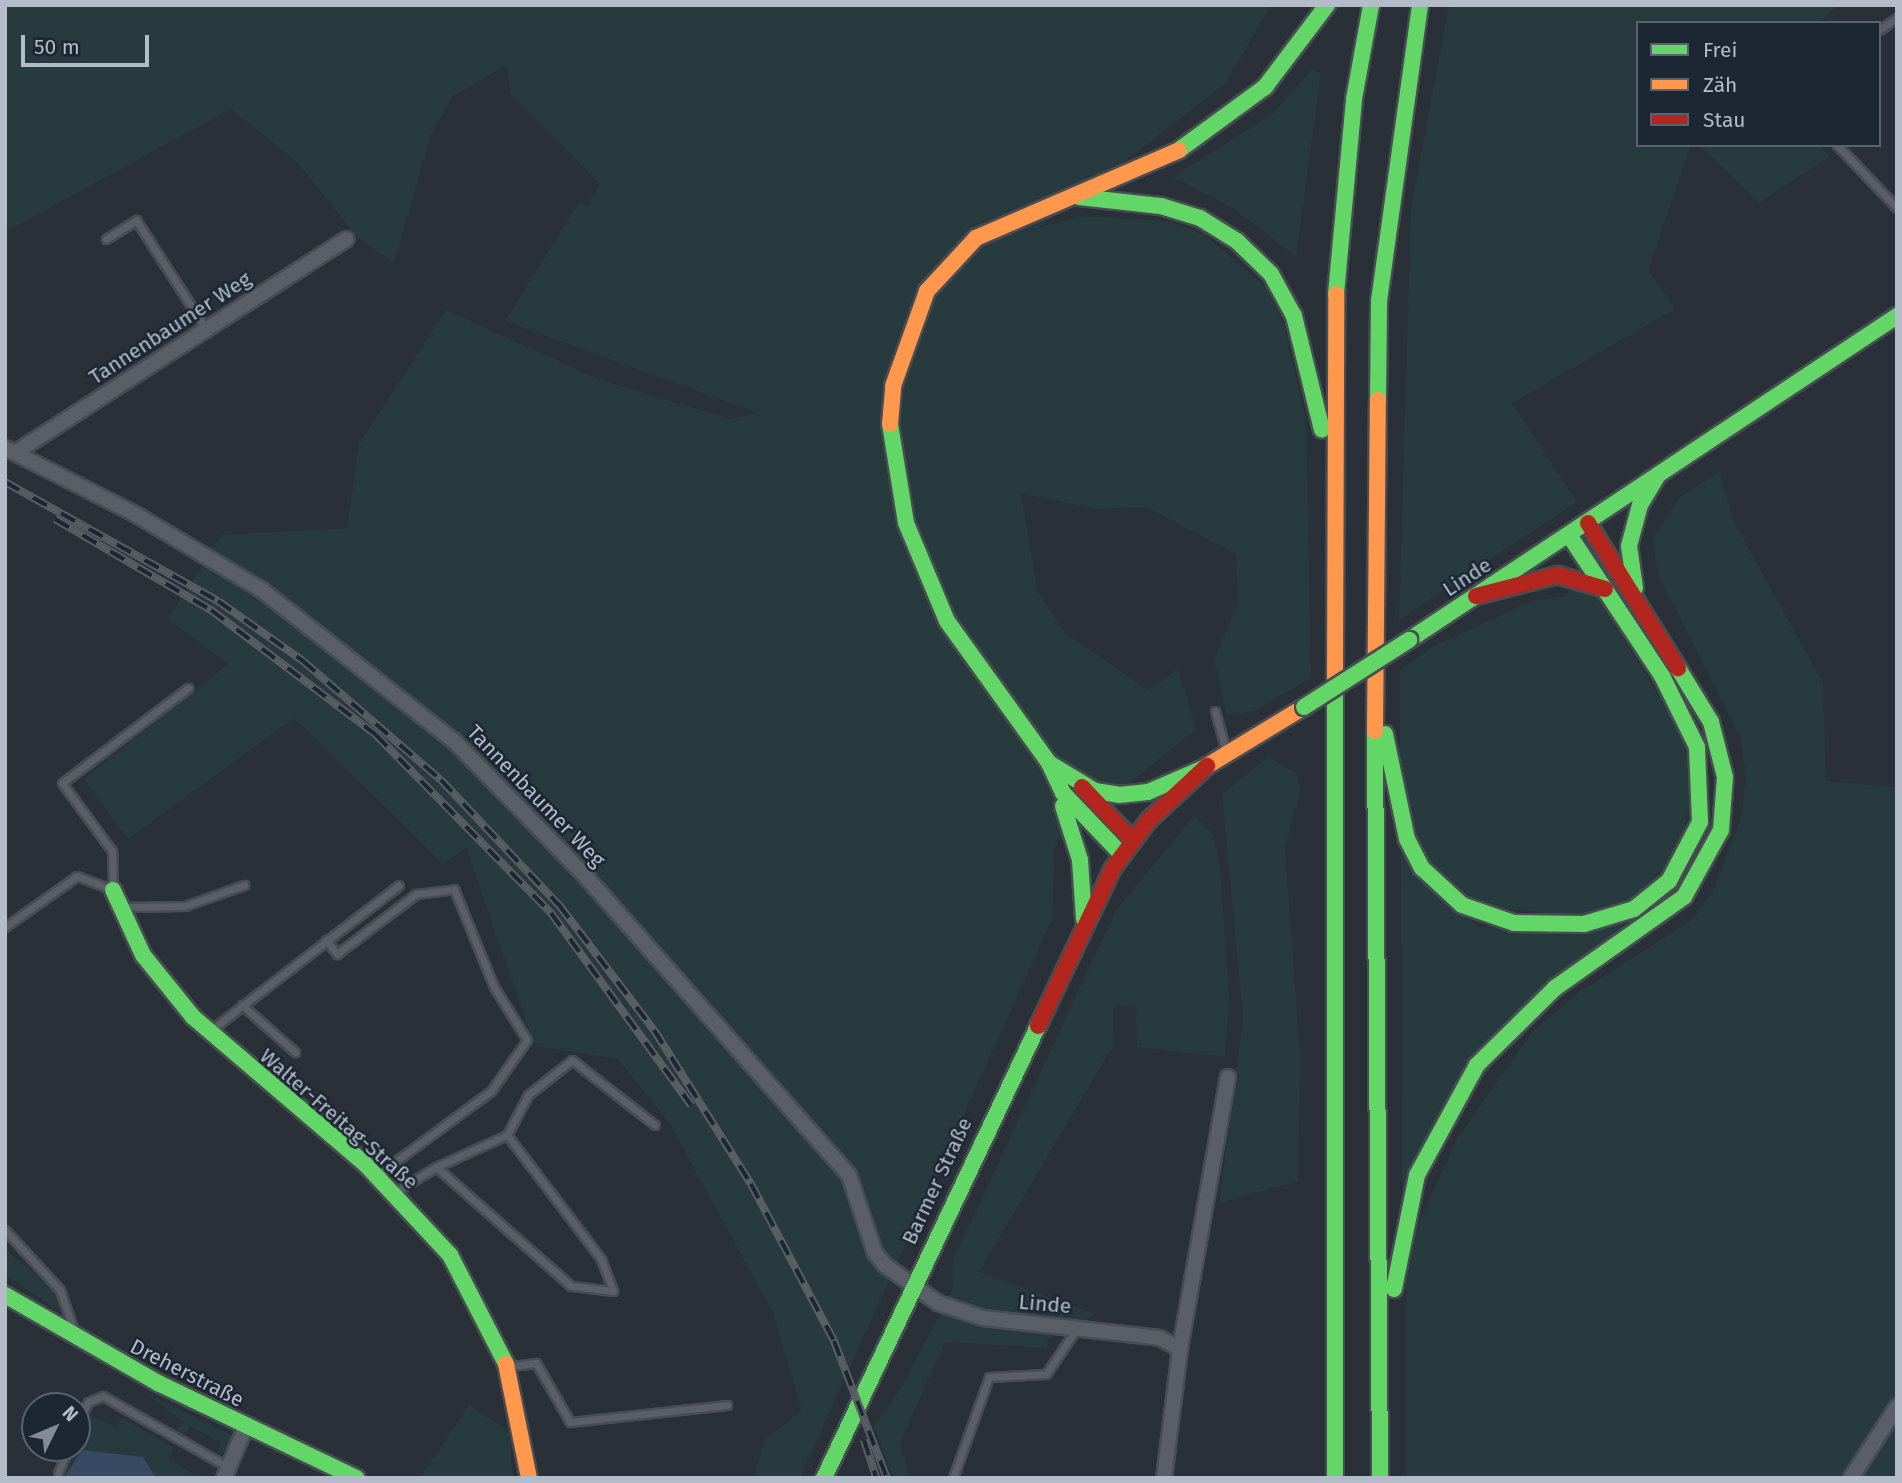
<!DOCTYPE html>
<html>
<head>
<meta charset="utf-8">
<style>
	body { margin:0 }
	#map { position:relative; width:1902px; height:1483px; overflow:hidden; background:#2a3038; font-family:"Fira Sans",sans-serif }
	div>[style] { position:absolute }
	[style*='--x'] { left:calc(var(--x)*1px); top:calc(var(--y)*1px); width:calc(var(--w)*1px); rotate:calc(var(--a)*1deg) }
	.green>* { inset:0; background:#273a3e }
	.water>* { inset:0; background:#384963 }
	.roads { filter:drop-shadow(2px 0 #484c53) drop-shadow(-2px 0 #484c53) drop-shadow(0 2px #484c53) drop-shadow(0 -2px #484c53) }
	.lane>* { height:7px; margin:-3.5px; padding:0 3.5px; transform-origin:3.5px; border-radius:3.5px; background:#5a5e66 }
	.street>* { height:14px; margin:-7px; padding:0 7px; transform-origin:7px; border-radius:7px; background:#5a5e66 }
	.fast>* { height:16px; margin:-8px; padding:0 8px; transform-origin:8px; border-radius:8px; background:#63d668 }
	.slow>* { height:16px; margin:-8px; padding:0 8px; transform-origin:8px; border-radius:8px; background:#ff974d }
	.jam>* { height:16px; margin:-8px; padding:0 8px; transform-origin:8px; border-radius:8px; background:#b3261e }
	.rail>* { height:8px; margin-top:-4px; transform-origin:0; background:repeating-linear-gradient(90deg,#1d2633 0 16px,#595d64 0 32px); box-sizing:border-box; border-block:2px solid #595d64 }
	.bridges { filter:drop-shadow(2px 0 #484c55) drop-shadow(-2px 0 #484c55) drop-shadow(0 2px #484c55) drop-shadow(0 -2px #484c55) }
	.fast-bridge>* { height:16px; margin:-8px; padding:0 8px; transform-origin:8px; border-radius:8px; background:#63d668 }
	span { translate:-50% -50%; white-space:nowrap; text-align:center; line-height:1.15; -webkit-text-stroke:5px #1d2633; paint-order:stroke }
	.street-label { font-size:21px; color:#b4bcc9 }
	.frame { position:absolute; inset:0; border:7px solid #b4bcc9; pointer-events:none }
	.legend { position:absolute; left:1636px; top:21px; width:245px; height:126px; box-sizing:border-box; background:#1d2633; border:2px solid #59626f; margin:0; padding:9px 12px; list-style:none; font-size:21px; color:#b4bcc9 }
	.legend li { display:flex; align-items:center; gap:14px; height:35px }
	.legend b { width:35px; border:2px solid #59626f }
	.north { position:absolute; left:21px; top:1392px; width:70px; height:70px; box-sizing:border-box; background:#1d2633; border:2px solid #59626f; border-radius:50%; rotate:47deg; font-size:19px; font-weight:700; line-height:28px; text-align:center; color:#b4bcc9 }
	.north::after { content:''; display:block; margin:auto; width:24px; height:32px; background:#848b96; clip-path:polygon(50% 0,100% 100%,50% 72%,0 100%) }
	.scale { position:absolute; left:21px; top:35px; width:128px; height:32px; box-sizing:border-box; border:4px solid #b4bcc9; border-top:0; padding-left:9px; font-size:21px; line-height:24px; white-space:nowrap; color:#b4bcc9; -webkit-text-stroke:5px #1d2633; paint-order:stroke }
</style>
</head>
<body>
<div id="map">
	<div class="green">
		<div style="clip-path:polygon(5px 5px,1271px 5px,1226px 83px,1040px 227px,1081px 216px,1169px 221px,1205px 235px,1267px 288px,1284px 325px,1306px 419px,1311px 678px,1254px 711px,1227px 716px,1214px 660px,1238px 603px,1236px 554px,1146px 507px,1095px 509px,1021px 493px,1037px 590px,1064px 632px,1148px 690px,1178px 669px,1196px 729px,1055px 844px,1052px 919px,800px 1478px,754px 1478px,764px 1440px,802px 1411px,773px 1313px,670px 1124px,618px 1059px,535px 1046px,466px 848px,443px 864px,294px 718px,128px 839px,84px 779px,228px 664px,168px 619px,222px 535px,347px 528px,359px 444px,446px 310px,600px 380px,730px 419px,758px 413px,505px 321px,579px 202px,587px 206px,600px 184px,510px 93px,507px 65px,452px 97px,431px 135px,394px 263px,358px 238px,298px 163px,231px 109px,5px 232px)"></div>
		<div style="clip-path:polygon(1449px 5px,1837px 5px,1820px 23px,1638px 23px,1638px 145px,1691px 145px,1648px 270px,1675px 309px,1512px 403px,1577px 502px,1399px 620px,1411px 208px)"></div>
		<div style="clip-path:polygon(1312px 70px,1321px 73px,1296px 257px,1233px 208px,1173px 177px,1272px 114px)"></div>
		<div style="clip-path:polygon(1700px 145px,1819px 145px,1829px 157px,1759px 203px)"></div>
		<div style="clip-path:polygon(1719px 472px,1735px 524px,1823px 683px,1826px 781px,1897px 787px,1897px 1478px,1406px 1478px,1406px 1282px,1418px 1225px,1458px 1137px,1533px 1031px,1578px 993px,1693px 919px,1712px 892px,1741px 819px,1746px 779px,1741px 739px,1657px 572px,1653px 538px,1680px 497px)"></div>
		<div style="clip-path:polygon(1572px 586px,1599px 600px,1680px 729px,1694px 785px,1679px 852px,1630px 901px,1581px 917px,1481px 906px,1424px 856px,1400px 780px,1400px 670px,1434px 646px,1532px 601px,1566px 596px)"></div>
		<div style="clip-path:polygon(1694px 700px,1694px 872px,1540px 991px,1402px 1204px,1401px 850px,1447px 907px,1478px 926px,1564px 936px,1688px 868px)"></div>
		<div style="clip-path:polygon(1268px 757px,1296px 773px,1301px 789px,1285px 847px,1300px 1057px,1298px 1181px,1219px 1203px,1243px 1018px,1222px 794px)"></div>
		<div style="clip-path:polygon(1194px 816px,1213px 835px,1220px 867px,1229px 997px,1225px 1057px,1137px 1047px,1136px 1007px,1113px 1006px,1114px 1044px,979px 1272px,1096px 1314px,1048px 1339px,1047px 1348px,945px 1342px,900px 1443px,910px 1478px,893px 1478px,874px 1425px,901px 1388px,952px 1290px,953px 1261px,1116px 910px)"></div>
		<div style="clip-path:polygon(5px 1249px,56px 1291px,65px 1315px,5px 1275px)"></div>
		<div style="clip-path:polygon(146px 1393px,233px 1436px,229px 1450px,216px 1454px,221px 1443px,190px 1426px,184px 1436px,176px 1431px,182px 1421px)"></div>
		<div style="clip-path:polygon(469px 1405px,509px 1431px,513px 1478px,420px 1478px)"></div>
		<div style="clip-path:polygon(96px 1417px,116px 1428px,122px 1418px,174px 1448px,169px 1459px,201px 1478px,59px 1478px,89px 1418px)"></div>
	</div>
	<div class="water">
		<div style="clip-path:polygon(82px 1450px,143px 1457px,156px 1478px,64px 1478px)"></div>
	</div>
	<div class="roads">
		<div class="lane">
			<div style="--x:1879;--y:30;--w:22;--a:-34"></div>
			<div style="--x:1837;--y:145;--w:87;--a:46.4"></div>
			<div style="--x:106;--y:239;--w:36;--a:-32"></div>
			<div style="--x:136;--y:220;--w:130;--a:57.3"></div>
			<div style="--x:1215;--y:711;--w:41;--a:74.6"></div>
			<div style="--x:125;--y:907;--w:60;--a:-1"></div>
			<div style="--x:185;--y:906;--w:63;--a:-19.6"></div>
			<div style="--x:5;--y:927;--w:88;--a:-35.3"></div>
			<div style="--x:77;--y:876;--w:39;--a:21"></div>
			<div style="--x:113;--y:890;--w:39;--a:-91"></div>
			<div style="--x:112;--y:851;--w:84;--a:-126.3"></div>
			<div style="--x:62;--y:783;--w:158;--a:-37"></div>
			<div style="--x:326;--y:940;--w:18;--a:52"></div>
			<div style="--x:337;--y:954;--w:99;--a:-37.2"></div>
			<div style="--x:416;--y:894;--w:38;--a:-7"></div>
			<div style="--x:454;--y:889;--w:106;--a:67.8"></div>
			<div style="--x:494;--y:987;--w:62;--a:58.1"></div>
			<div style="--x:527;--y:1040;--w:62;--a:125.2"></div>
			<div style="--x:491;--y:1091;--w:142;--a:143.6"></div>
			<div style="--x:242;--y:1005;--w:71;--a:41.6"></div>
			<div style="--x:211;--y:1030;--w:237;--a:-37.6"></div>
			<div style="--x:507;--y:1135;--w:45;--a:-62.3"></div>
			<div style="--x:528;--y:1095;--w:56;--a:-38.5"></div>
			<div style="--x:572;--y:1060;--w:105;--a:38.1"></div>
			<div style="--x:395;--y:1192;--w:48;--a:-31.4"></div>
			<div style="--x:436;--y:1167;--w:78;--a:-24.3"></div>
			<div style="--x:507;--y:1135;--w:156;--a:52.8"></div>
			<div style="--x:601;--y:1259;--w:34;--a:69"></div>
			<div style="--x:613;--y:1291;--w:42;--a:-173.2"></div>
			<div style="--x:571;--y:1286;--w:180;--a:-138.6"></div>
			<div style="--x:5;--y:1230;--w:81;--a:47.5"></div>
			<div style="--x:60;--y:1290;--w:43;--a:71.1"></div>
			<div style="--x:511;--y:1366;--w:25;--a:-7"></div>
			<div style="--x:536;--y:1363;--w:68;--a:60"></div>
			<div style="--x:570;--y:1422;--w:158;--a:-6.2"></div>
			<div style="--x:77;--y:1423;--w:24;--a:-62"></div>
			<div style="--x:88;--y:1402;--w:16;--a:-22"></div>
			<div style="--x:103;--y:1396;--w:144;--a:29.6"></div>
			<div style="--x:58;--y:1473;--w:27;--a:-68"></div>
			<div style="--x:953;--y:1478;--w:107;--a:-70.4"></div>
			<div style="--x:989;--y:1377;--w:57;--a:-3"></div>
			<div style="--x:1046;--y:1374;--w:55;--a:-56"></div>
		</div>
		<div class="street">
			<div style="--x:5;--y:448;--w:148;--a:26.9"></div>
			<div style="--x:137;--y:515;--w:146;--a:31"></div>
			<div style="--x:262;--y:590;--w:244;--a:38.2"></div>
			<div style="--x:454;--y:741;--w:192;--a:45.8"></div>
			<div style="--x:588;--y:879;--w:395;--a:48.6"></div>
			<div style="--x:849;--y:1175;--w:82;--a:71.6"></div>
			<div style="--x:875;--y:1253;--w:17;--a:50"></div>
			<div style="--x:886;--y:1266;--w:64;--a:35.4"></div>
			<div style="--x:938;--y:1303;--w:47;--a:18.4"></div>
			<div style="--x:983;--y:1318;--w:178;--a:6.4"></div>
			<div style="--x:1160;--y:1338;--w:23;--a:29"></div>
			<div style="--x:16;--y:452;--w:393;--a:-32.8"></div>
			<div style="--x:224;--y:1478;--w:56;--a:-67.1"></div>
			<div style="--x:1164;--y:1478;--w:130;--a:-82.9"></div>
			<div style="--x:1180;--y:1349;--w:276;--a:-80"></div>
			<div style="--x:1851;--y:1478;--w:85;--a:-57.1"></div>
		</div>
		<div class="fast">
			<div style="--x:1179;--y:150;--w:107;--a:-36.2"></div>
			<div style="--x:1265;--y:87;--w:103;--a:-52.9"></div>
			<div style="--x:1079;--y:197;--w:82;--a:6.3"></div>
			<div style="--x:1161;--y:206;--w:41;--a:17.1"></div>
			<div style="--x:1200;--y:218;--w:44;--a:31.9"></div>
			<div style="--x:1237;--y:241;--w:47;--a:44.1"></div>
			<div style="--x:1271;--y:274;--w:48;--a:61.3"></div>
			<div style="--x:1294;--y:316;--w:117;--a:76.2"></div>
			<div style="--x:1336;--y:294;--w:196;--a:-84.7"></div>
			<div style="--x:1354;--y:99;--w:96;--a:-79.7"></div>
			<div style="--x:1378;--y:400;--w:99;--a:-89.4"></div>
			<div style="--x:1379;--y:301;--w:299;--a:-82.1"></div>
			<div style="--x:890;--y:424;--w:100;--a:80.8"></div>
			<div style="--x:906;--y:523;--w:106;--a:67.3"></div>
			<div style="--x:947;--y:621;--w:175;--a:54.3"></div>
			<div style="--x:1049;--y:763;--w:33;--a:65"></div>
			<div style="--x:1063;--y:793;--w:86;--a:46.4"></div>
			<div style="--x:1635;--y:588;--w:42;--a:-98.1"></div>
			<div style="--x:1629;--y:546;--w:42;--a:-75"></div>
			<div style="--x:1640;--y:505;--w:31;--a:-59"></div>
			<div style="--x:1409;--y:640;--w:586;--a:-33.58"></div>
			<div style="--x:1335;--y:675;--w:803;--a:90"></div>
			<div style="--x:1375;--y:731;--w:747;--a:89.62"></div>
			<div style="--x:1385;--y:734;--w:107;--a:78.2"></div>
			<div style="--x:1407;--y:839;--w:33;--a:63"></div>
			<div style="--x:1422;--y:868;--w:54;--a:42.8"></div>
			<div style="--x:1462;--y:905;--w:55;--a:19.1"></div>
			<div style="--x:1514;--y:923;--w:70;--a:0.8"></div>
			<div style="--x:1584;--y:924;--w:52;--a:-16.7"></div>
			<div style="--x:1634;--y:909;--w:45;--a:-38.7"></div>
			<div style="--x:1669;--y:881;--w:67;--a:-62.3"></div>
			<div style="--x:1700;--y:822;--w:75;--a:-92.3"></div>
			<div style="--x:1697;--y:747;--w:79;--a:-116.2"></div>
			<div style="--x:1662;--y:676;--w:169;--a:-123.4"></div>
			<div style="--x:1049;--y:763;--w:54;--a:31.3"></div>
			<div style="--x:1095;--y:791;--w:24;--a:9"></div>
			<div style="--x:1119;--y:795;--w:29;--a:-6"></div>
			<div style="--x:1148;--y:792;--w:61;--a:-23.2"></div>
			<div style="--x:1063;--y:806;--w:57;--a:72.5"></div>
			<div style="--x:1080;--y:860;--w:59;--a:86.1"></div>
			<div style="--x:113;--y:890;--w:72;--a:65.2"></div>
			<div style="--x:143;--y:955;--w:80;--a:51.1"></div>
			<div style="--x:193;--y:1017;--w:228;--a:40.5"></div>
			<div style="--x:366;--y:1165;--w:123;--a:47"></div>
			<div style="--x:450;--y:1255;--w:123;--a:62.8"></div>
			<div style="--x:1394;--y:1289;--w:116;--a:-78.6"></div>
			<div style="--x:1417;--y:1175;--w:125;--a:-61.4"></div>
			<div style="--x:1477;--y:1065;--w:110;--a:-44.6"></div>
			<div style="--x:1555;--y:988;--w:158;--a:-35.2"></div>
			<div style="--x:1684;--y:897;--w:77;--a:-61.1"></div>
			<div style="--x:1721;--y:830;--w:53;--a:-85.7"></div>
			<div style="--x:1725;--y:777;--w:57;--a:-104.3"></div>
			<div style="--x:1711;--y:722;--w:63;--a:-121.4"></div>
			<div style="--x:5;--y:1295;--w:177;--a:29.9"></div>
			<div style="--x:158;--y:1383;--w:220;--a:25.6"></div>
			<div style="--x:824;--y:1478;--w:500;--a:-64.66"></div>
		</div>
		<div class="slow">
			<div style="--x:890;--y:424;--w:38;--a:-85"></div>
			<div style="--x:893;--y:386;--w:101;--a:-70.3"></div>
			<div style="--x:927;--y:291;--w:72;--a:-47.2"></div>
			<div style="--x:976;--y:238;--w:221;--a:-23.4"></div>
			<div style="--x:1335;--y:675;--w:381;--a:-89.8"></div>
			<div style="--x:1375;--y:731;--w:331;--a:-89.5"></div>
			<div style="--x:1207;--y:766;--w:114;--a:-31.3"></div>
			<div style="--x:506;--y:1364;--w:116;--a:78.6"></div>
		</div>
		<div class="jam">
			<div style="--x:1588;--y:523;--w:171;--a:58.2"></div>
			<div style="--x:1476;--y:596;--w:85;--a:-14.4"></div>
			<div style="--x:1558;--y:575;--w:49;--a:16.6"></div>
			<div style="--x:1082;--y:787;--w:74;--a:46.6"></div>
			<div style="--x:1038;--y:1026;--w:175;--a:-64.6"></div>
			<div style="--x:1113;--y:868;--w:59;--a:-53.3"></div>
			<div style="--x:1148;--y:821;--w:81;--a:-43"></div>
		</div>
	</div>
	<div class="rail">
		<div style="--x:5;--y:482;--w:244;--a:29.2"></div>
		<div style="--x:218;--y:601;--w:104;--a:35.2"></div>
		<div style="--x:303;--y:661;--w:182;--a:40.8"></div>
		<div style="--x:441;--y:780;--w:172;--a:46.7"></div>
		<div style="--x:559;--y:905;--w:157;--a:52.8"></div>
		<div style="--x:654;--y:1030;--w:182;--a:57.8"></div>
		<div style="--x:751;--y:1184;--w:178;--a:62.1"></div>
		<div style="--x:834;--y:1341;--w:147;--a:68.9"></div>
		<div style="--x:55;--y:519;--w:181;--a:30.3"></div>
		<div style="--x:211;--y:610;--w:207;--a:37.1"></div>
		<div style="--x:376;--y:735;--w:250;--a:45.5"></div>
		<div style="--x:551;--y:913;--w:238;--a:53.9"></div>
		<div style="--x:864;--y:1440;--w:40;--a:72"></div>
	</div>
	<div class="bridges">
		<div class="fast-bridge">
			<div style="--x:1304;--y:707;--w:125;--a:-32.5"></div>
		</div>
	</div>
	<div class="street-label">
		<span style="left:170px;top:328px;rotate:-33deg">Tannenbaumer Weg</span>
		<span style="left:1467px;top:577px;rotate:-33deg">Linde</span>
		<span style="left:536px;top:796px;rotate:46deg">Tannenbaumer Weg</span>
		<span style="left:339px;top:1119px;rotate:41deg">Walter-Freitag-Straße</span>
		<span style="left:937px;top:1181px;rotate:-65deg">Barmer Straße</span>
		<span style="left:1045px;top:1304px;rotate:5deg">Linde</span>
		<span style="left:187px;top:1373px;rotate:27deg">Dreherstraße</span>
	</div>
	<div class="frame"></div>
	<ul class="legend">
	<li><b style="height:9px;background:#63d668"></b>Frei</li>
	<li><b style="height:9px;background:#ff974d"></b>Zäh</li>
	<li><b style="height:9px;background:#b3261e"></b>Stau</li>
	</ul>
	<div class="north">N</div>
	<div class="scale">50 m</div>
</div>
</body>
</html>
